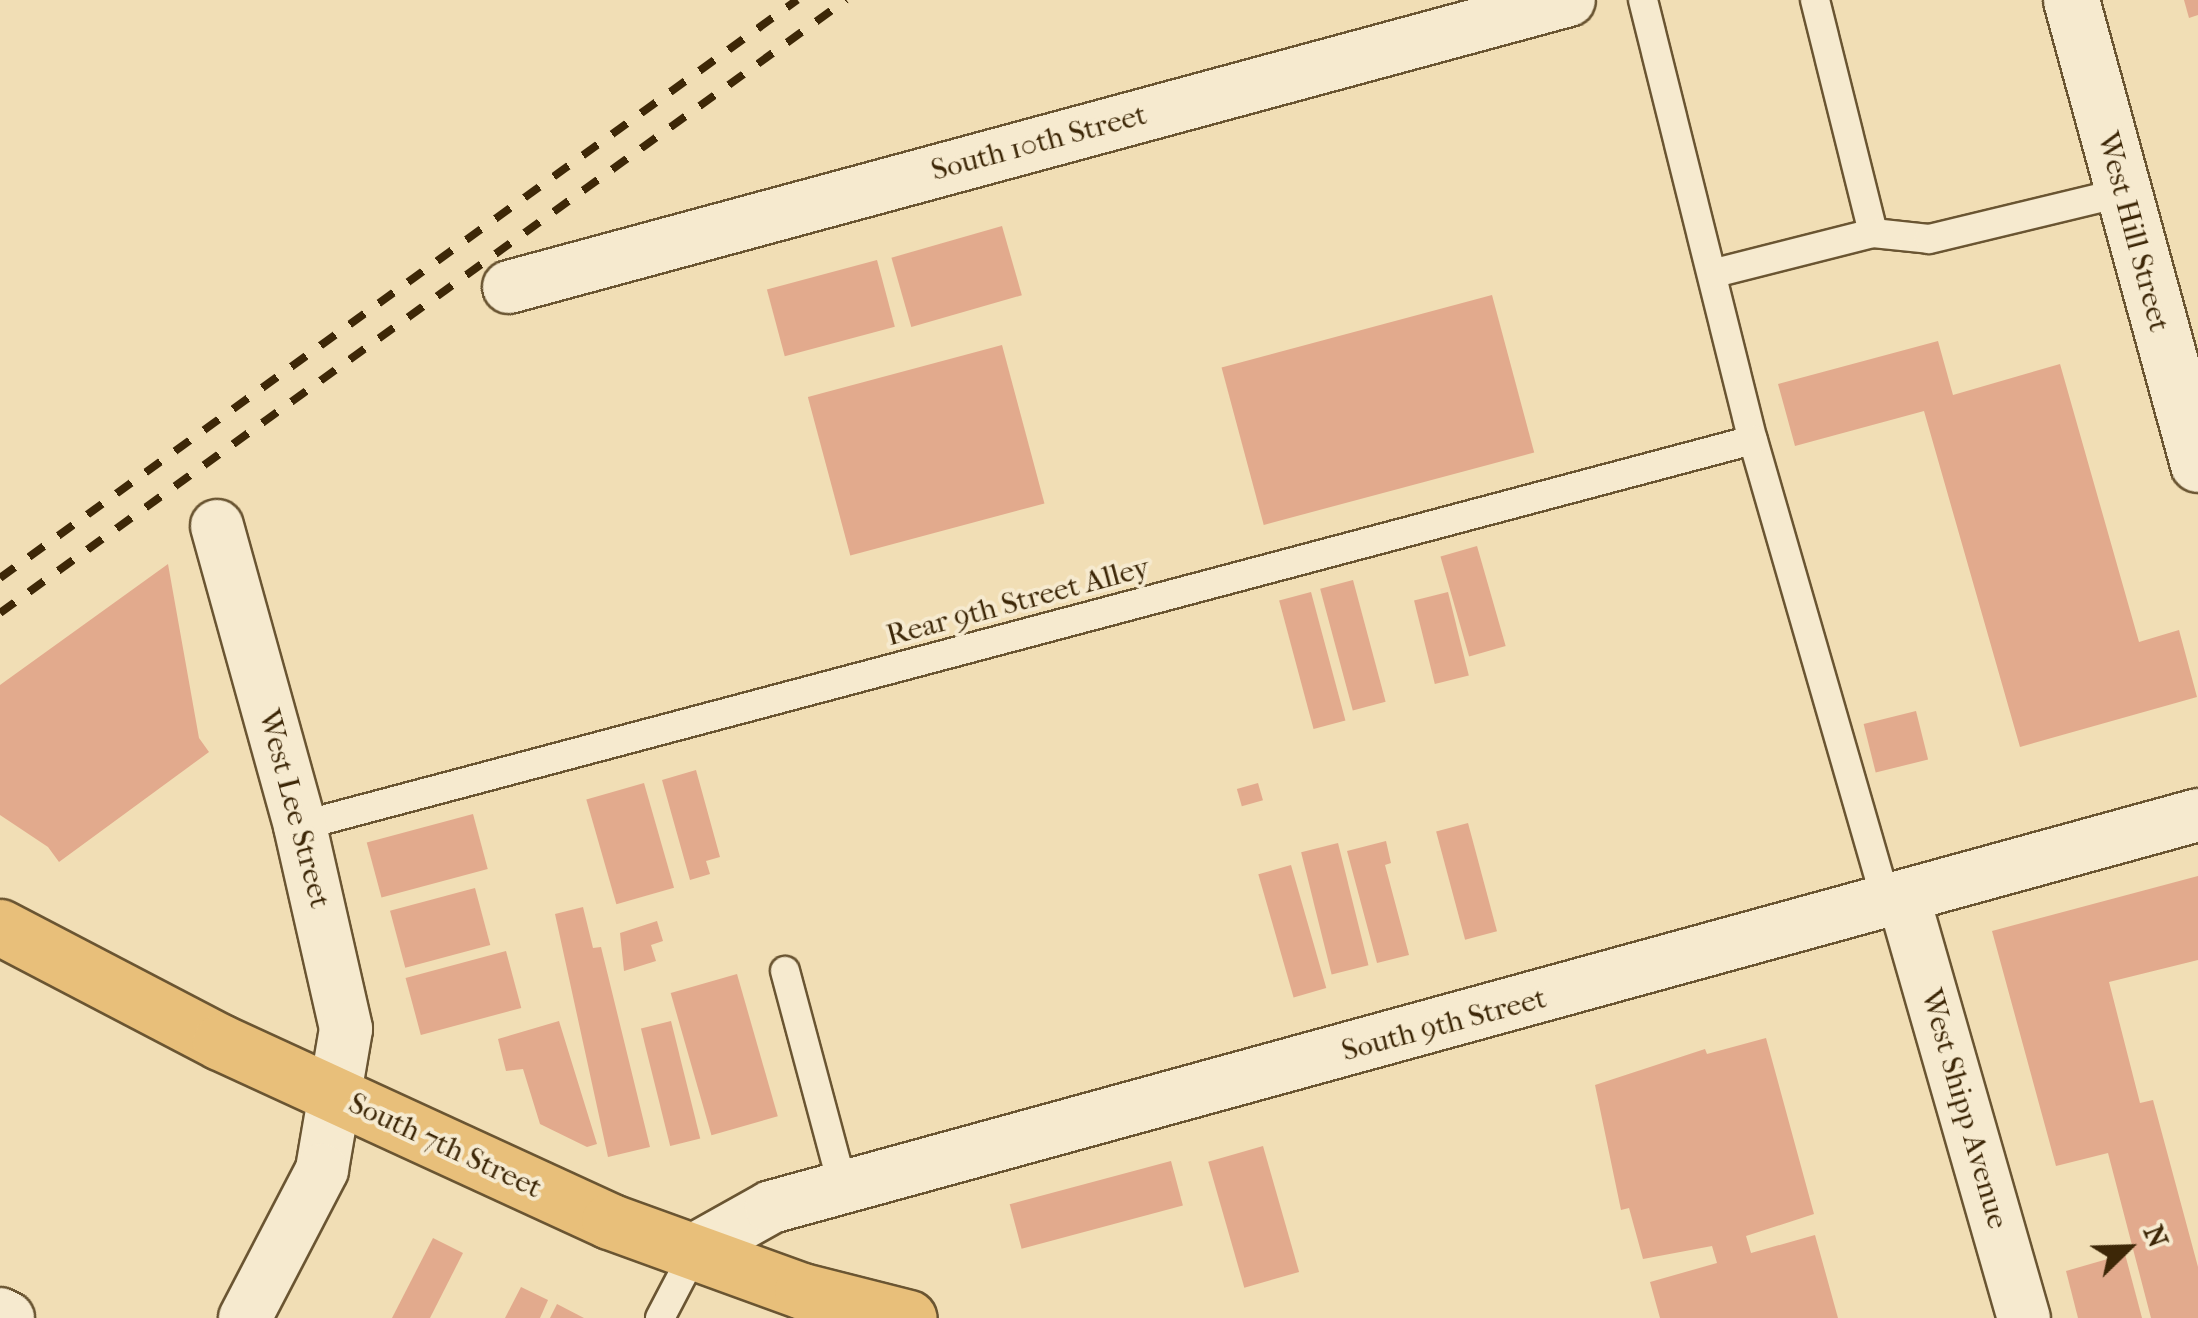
<!DOCTYPE html>
<html>
<head>
<meta charset="utf-8">
<style>
	body { margin:0 }
	#map { position:relative; width:2198px; height:1318px; overflow:hidden; background:#f1deb5; font-family:"IM FELL French Canon",serif }
	div>[style] { position:absolute }
	[style*='--x'] { left:calc(var(--x)*1px); top:calc(var(--y)*1px); width:calc(var(--w)*1px); rotate:calc(var(--a)*1deg) }
	.building>* { inset:0; background:#e2aa8d; transform-origin:0 0 }
	.roads { filter:drop-shadow(2px 0 #6a5532) drop-shadow(-2px 0 #6a5532) drop-shadow(0 2px #6a5532) drop-shadow(0 -2px #6a5532) }
	.service>* { height:28px; margin:-14px; padding:0 14px; transform-origin:14px; border-radius:14px; background:#f6eacf }
	.minor>* { height:52px; margin:-26px; padding:0 26px; transform-origin:26px; border-radius:26px; background:#f6eacf }
	.tertiary>* { height:55px; margin:-27.5px; padding:0 27.5px; transform-origin:27.5px; border-radius:27.5px; background:#f6eacf }
	.primary>* { height:55px; margin:-27.5px; padding:0 27.5px; transform-origin:27.5px; border-radius:27.5px; background:#e8bf7a }
	.rail>* { height:8px; margin-top:-4px; transform-origin:0; background:repeating-linear-gradient(90deg,#3d2707 0 18px,transparent 0 36px) }
	span { translate:-50% -50%; white-space:nowrap; text-align:center; line-height:1.15; -webkit-text-stroke:8px #f6eacf; paint-order:stroke }
	.street-label { font-size:30px; color:#3d2707 }
	.north { position:absolute; left:2078px; top:1198px; width:100px; height:100px; -webkit-text-stroke:8px #f6eacf; paint-order:stroke; rotate:67deg; font-size:28px; font-weight:700; line-height:40px; text-align:center; color:#3d2707 }
	.north::after { content:''; display:block; margin:auto; width:35px; height:45px; background:#3d2707; clip-path:polygon(50% 0,100% 100%,50% 72%,0 100%) }
</style>
</head>
<body>
<div id="map">
	<div class="building">
		<div style="clip-path:polygon(2184px 0,2198px 0,2198px 15px,2189px 18px)"></div>
		<div style="left:1002px;top:226px;width:72px;height:115px;rotate:74deg"></div>
		<div style="left:877px;top:260px;width:69px;height:114px;rotate:75deg"></div>
		<div style="left:1492px;top:295px;width:163px;height:280px;rotate:75deg"></div>
		<div style="clip-path:polygon(1938px 341px,1953px 395px,2060px 364px,2139px 642px,2179px 630px,2197px 697px,2020px 747px,1924px 411px,1795px 446px,1778px 384px)"></div>
		<div style="left:1002px;top:345px;width:164px;height:201px;rotate:75deg"></div>
		<div style="left:1477px;top:546px;width:104px;height:38px;rotate:74deg"></div>
		<div style="clip-path:polygon(168px 564px,199px 738px,209px 752px,59px 862px,48px 847px,0 815px,0 685px)"></div>
		<div style="left:1353px;top:580px;width:126px;height:34px;rotate:75deg"></div>
		<div style="left:1311px;top:592px;width:133px;height:33px;rotate:75deg"></div>
		<div style="left:1448px;top:592px;width:86px;height:35px;rotate:76deg"></div>
		<div style="left:1916px;top:711px;width:50px;height:54px;rotate:76deg"></div>
		<div style="clip-path:polygon(696px 770px,720px 857px,706px 861px,710px 874px,690px 880px,662px 780px)"></div>
		<div style="left:644px;top:783px;width:109px;height:60px;rotate:74deg"></div>
		<div style="left:1258px;top:783px;width:18px;height:22px;rotate:74deg"></div>
		<div style="left:473px;top:814px;width:57px;height:110px;rotate:75deg"></div>
		<div style="left:1468px;top:823px;width:112px;height:33px;rotate:75deg"></div>
		<div style="clip-path:polygon(1386px 841px,1391px 863px,1385px 865px,1409px 955px,1377px 963px,1347px 851px)"></div>
		<div style="left:1338px;top:843px;width:126px;height:38px;rotate:76deg"></div>
		<div style="left:1291px;top:865px;width:128px;height:34px;rotate:74deg"></div>
		<div style="clip-path:polygon(2198px 876px,2198px 960px,2109px 982px,2140px 1103px,2153px 1100px,2198px 1267px,2198px 1318px,2151px 1318px,2108px 1153px,2056px 1166px,1992px 931px)"></div>
		<div style="left:475px;top:888px;width:59px;height:88px;rotate:75deg"></div>
		<div style="clip-path:polygon(583px 907px,593px 948px,601px 947px,650px 1147px,608px 1157px,555px 914px)"></div>
		<div style="clip-path:polygon(657px 921px,663px 941px,651px 945px,656px 961px,624px 971px,620px 933px)"></div>
		<div style="left:506px;top:951px;width:59px;height:104px;rotate:75deg"></div>
		<div style="left:737px;top:974px;width:148px;height:69px;rotate:74deg"></div>
		<div style="clip-path:polygon(559px 1021px,597px 1144px,587px 1147px,540px 1124px,523px 1069px,506px 1071px,498px 1039px)"></div>
		<div style="left:671px;top:1021px;width:121px;height:31px;rotate:76deg"></div>
		<div style="clip-path:polygon(1766px 1038px,1814px 1214px,1746px 1236px,1751px 1253px,1815px 1235px,1838px 1318px,1660px 1318px,1650px 1282px,1717px 1263px,1712px 1246px,1643px 1259px,1629px 1208px,1621px 1210px,1595px 1085px,1705px 1049px,1707px 1054px)"></div>
		<div style="left:1263px;top:1146px;width:131px;height:57px;rotate:74deg"></div>
		<div style="left:1171px;top:1161px;width:46px;height:167px;rotate:75deg"></div>
		<div style="clip-path:polygon(433px 1238px,463px 1253px,430px 1318px,392px 1318px)"></div>
		<div style="clip-path:polygon(2125px 1254px,2142px 1318px,2078px 1318px,2066px 1271px)"></div>
		<div style="clip-path:polygon(521px 1287px,548px 1300px,540px 1318px,505px 1318px)"></div>
		<div style="clip-path:polygon(557px 1304px,584px 1318px,550px 1318px)"></div>
	</div>
	<div class="roads">
		<div class="service">
			<div style="--x:1643;--y:0;--w:454;--a:76"></div>
			<div style="--x:1753;--y:440;--w:484;--a:73.9"></div>
			<div style="--x:1815;--y:0;--w:240;--a:76"></div>
			<div style="--x:1715;--y:273;--w:163;--a:-14.2"></div>
			<div style="--x:1873;--y:233;--w:56;--a:6.1"></div>
			<div style="--x:1929;--y:239;--w:196;--a:-13.5"></div>
			<div style="--x:300;--y:826;--w:1503;--a:-14.88"></div>
			<div style="--x:785;--y:971;--w:224;--a:75"></div>
			<div style="--x:660;--y:1318;--w:78;--a:-62.4"></div>
		</div>
		<div class="minor">
			<div style="--x:509;--y:287;--w:1098;--a:-15.15"></div>
			<div style="--x:217;--y:526;--w:311;--a:74.5"></div>
			<div style="--x:300;--y:826;--w:208;--a:77.2"></div>
			<div style="--x:346;--y:1029;--w:143;--a:99.7"></div>
			<div style="--x:322;--y:1170;--w:167;--a:117.5"></div>
			<div style="--x:1904;--y:900;--w:435;--a:74"></div>
			<div style="--x:696;--y:1249;--w:86;--a:-29.2"></div>
			<div style="--x:771;--y:1207;--w:1480;--a:-15.36"></div>
			<div style="--x:0;--y:1314;--w:9;--a:27"></div>
		</div>
		<div class="tertiary">
			<div style="--x:2071;--y:0;--w:481;--a:74.7"></div>
		</div>
		<div class="primary">
			<div style="--x:0;--y:927;--w:248;--a:27.6"></div>
			<div style="--x:220;--y:1042;--w:428;--a:24.7"></div>
			<div style="--x:609;--y:1221;--w:205;--a:19.9"></div>
			<div style="--x:802;--y:1291;--w:110;--a:14.2"></div>
		</div>
	</div>
	<div class="rail">
		<div style="--x:0;--y:578;--w:985;--a:-35.95"></div>
		<div style="--x:0;--y:613;--w:1045;--a:-35.93"></div>
	</div>
	<div class="street-label">
		<span style="left:1039px;top:143px;rotate:-15deg">South 10th Street</span>
		<span style="left:2133px;top:232px;rotate:75deg">West Hill Street</span>
		<span style="left:1018px;top:602px;rotate:-15deg">Rear 9th Street Alley</span>
		<span style="left:294px;top:809px;rotate:75deg">West Lee Street</span>
		<span style="left:1444px;top:1025px;rotate:-15deg">South 9th Street</span>
		<span style="left:1964px;top:1109px;rotate:74deg">West Shipp Avenue</span>
		<span style="left:445px;top:1146px;rotate:25deg">South 7th Street</span>
	</div>
	<div class="north">N</div>
</div>
</body>
</html>
